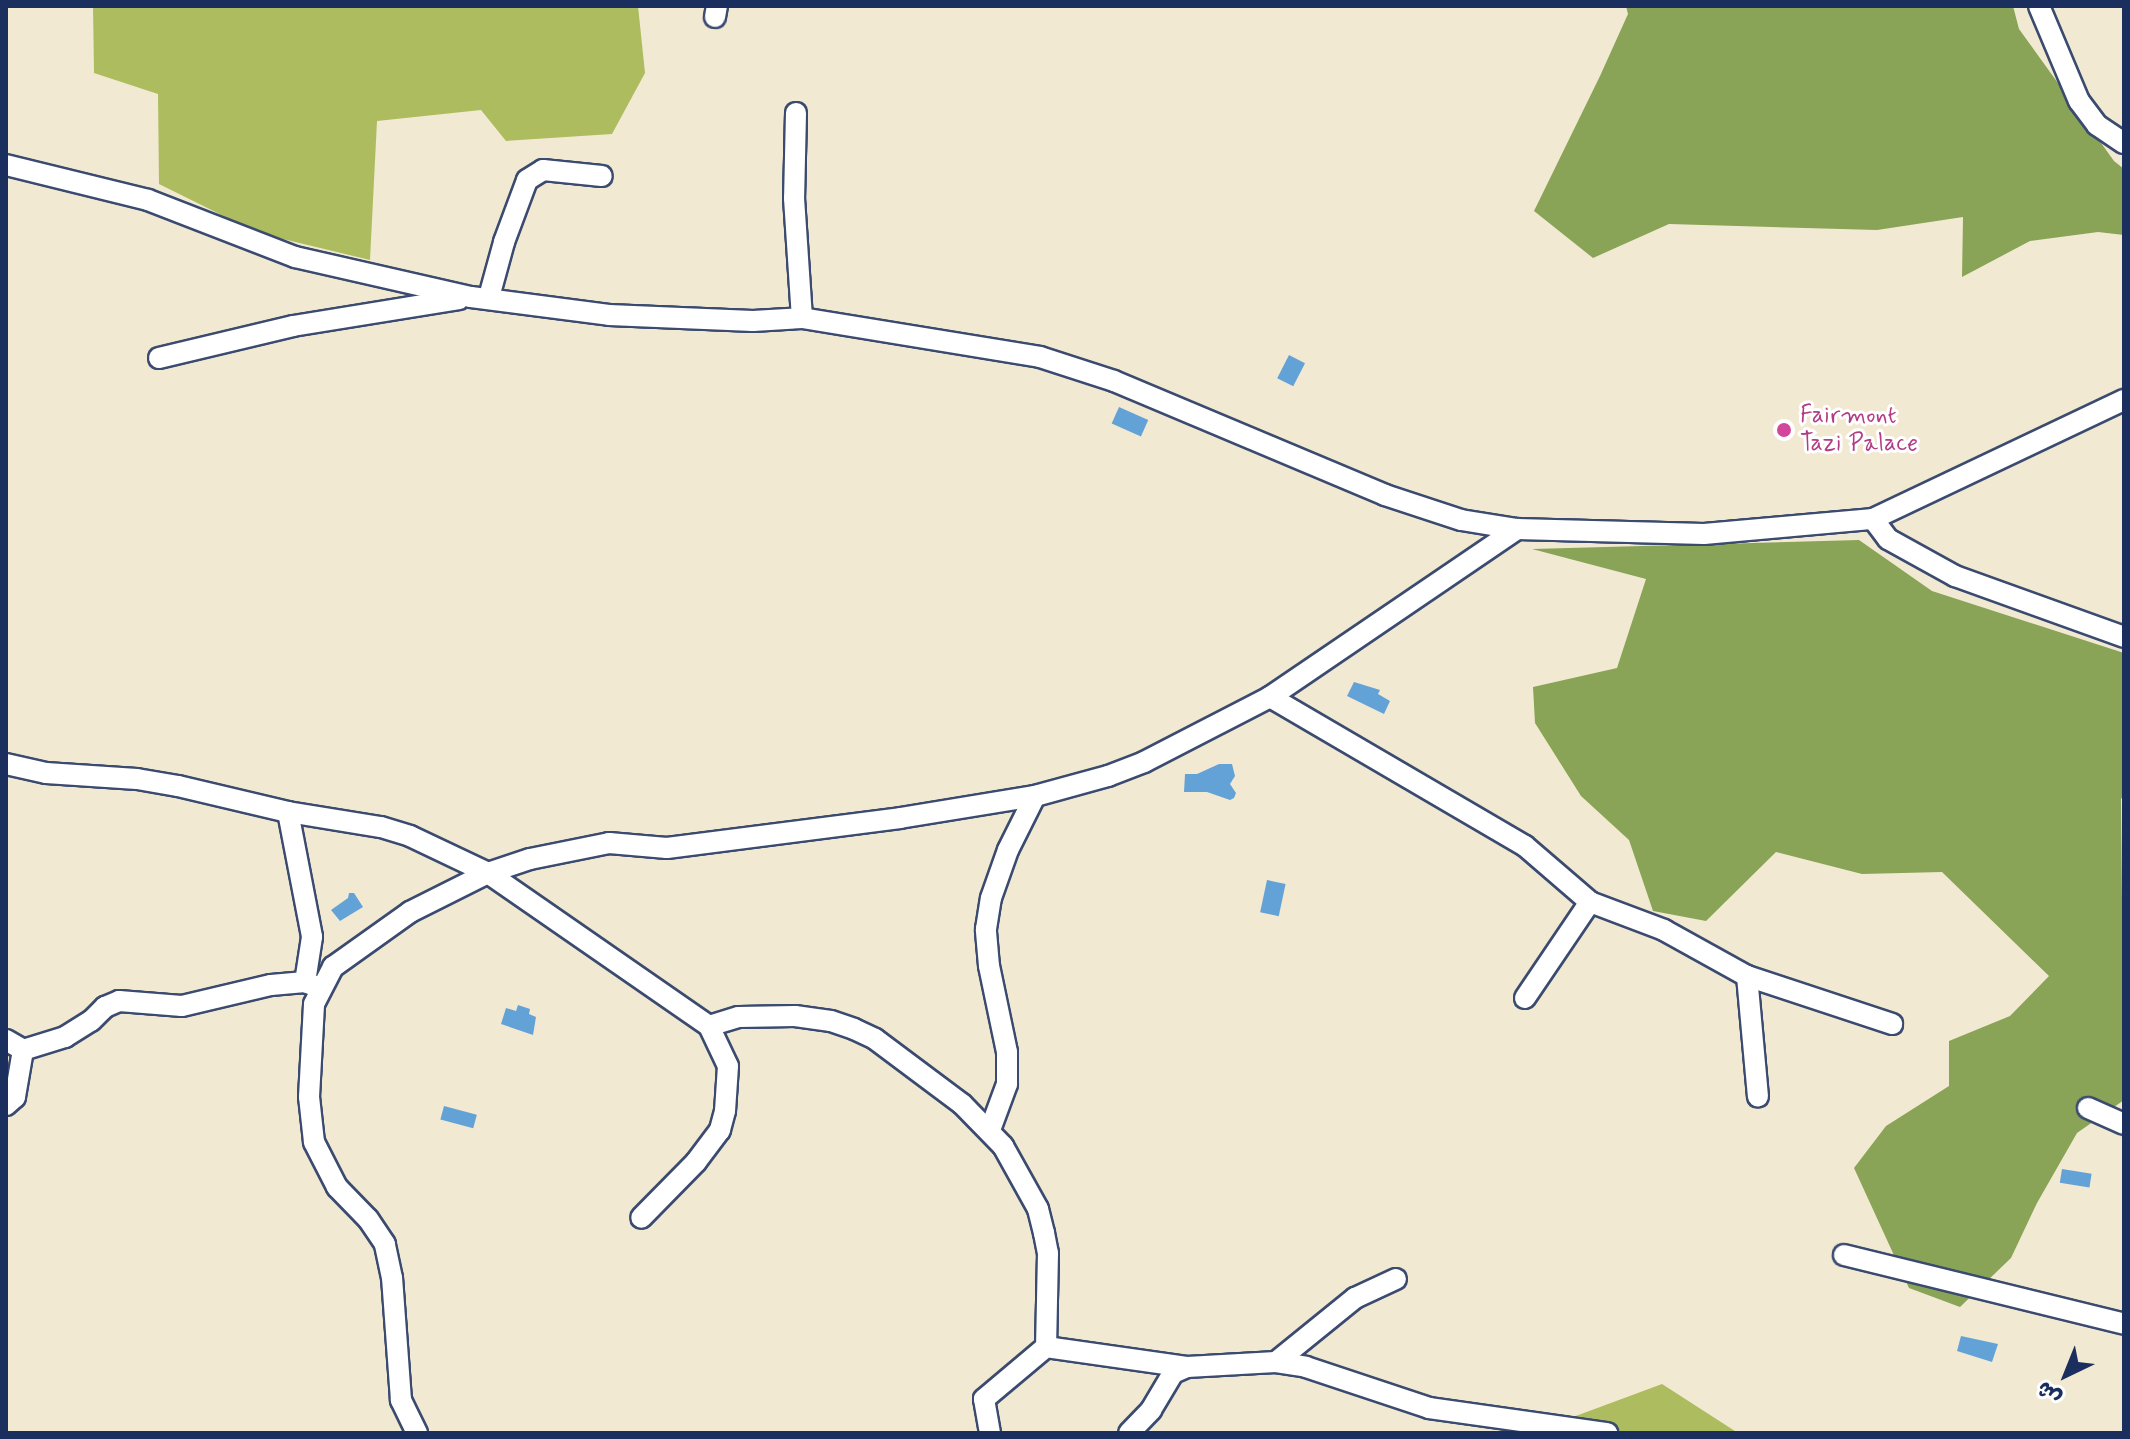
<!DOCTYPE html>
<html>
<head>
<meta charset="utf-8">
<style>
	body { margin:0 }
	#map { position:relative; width:2130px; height:1439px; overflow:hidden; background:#f2e9d3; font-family:Mynerve,"Playpen Sans Arabic",sans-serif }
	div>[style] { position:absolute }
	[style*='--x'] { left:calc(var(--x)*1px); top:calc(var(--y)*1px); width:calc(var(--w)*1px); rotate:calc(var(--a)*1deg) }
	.green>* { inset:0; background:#acbc5f }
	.forest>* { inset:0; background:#89a456 }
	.water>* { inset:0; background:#63a2d6; transform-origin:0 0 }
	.roads { filter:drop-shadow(2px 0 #3b4b70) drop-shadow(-2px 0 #3b4b70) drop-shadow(0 2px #3b4b70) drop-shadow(0 -2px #3b4b70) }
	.minor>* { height:20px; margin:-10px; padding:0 10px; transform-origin:10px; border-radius:10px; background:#fff }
	.dots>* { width:22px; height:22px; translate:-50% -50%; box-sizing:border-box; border:4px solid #fff; border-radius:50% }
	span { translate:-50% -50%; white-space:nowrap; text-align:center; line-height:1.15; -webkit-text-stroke:6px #fff; paint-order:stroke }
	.hotel-label { font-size:24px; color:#b23c85 }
	.left { translate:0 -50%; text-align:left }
	.frame { position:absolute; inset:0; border:8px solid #1b2f5e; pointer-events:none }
	.north { position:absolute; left:2026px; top:1335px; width:80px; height:80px; -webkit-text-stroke:6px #fff; paint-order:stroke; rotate:223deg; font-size:22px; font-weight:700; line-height:32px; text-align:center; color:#1b2f5e }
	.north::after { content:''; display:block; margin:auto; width:28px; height:36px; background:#1b2f5e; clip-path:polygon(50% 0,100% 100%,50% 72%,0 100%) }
</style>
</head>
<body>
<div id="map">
	<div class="green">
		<div style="clip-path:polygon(93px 6px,638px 6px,645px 73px,612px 134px,506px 141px,481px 110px,377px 121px,370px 260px,258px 233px,159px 184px,158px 94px,94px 73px)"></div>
		<div style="clip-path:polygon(1662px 1384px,1738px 1433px,1530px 1433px)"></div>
	</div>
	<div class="forest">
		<div style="clip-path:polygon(1626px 6px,2013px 6px,2019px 29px,2114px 161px,2124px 169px,2124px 235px,2098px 232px,2030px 241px,1962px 277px,1963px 217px,1877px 230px,1669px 224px,1593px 258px,1534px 211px,1600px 76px,1628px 14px)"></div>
		<div style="clip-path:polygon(1859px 540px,1932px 591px,2124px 653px,2124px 795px,2121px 799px,2124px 1100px,2077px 1133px,2037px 1203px,2011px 1258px,1960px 1307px,1909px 1288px,1854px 1168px,1886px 1126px,1949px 1086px,1949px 1041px,2010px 1016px,2049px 976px,1942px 872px,1862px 874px,1776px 852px,1706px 921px,1653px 911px,1629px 840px,1581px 796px,1535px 723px,1533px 687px,1617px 668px,1646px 579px,1532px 549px)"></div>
	</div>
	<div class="water">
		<div style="left:1289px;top:355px;width:18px;height:26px;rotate:27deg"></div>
		<div style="left:1119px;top:407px;width:32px;height:18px;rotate:24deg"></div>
		<div style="clip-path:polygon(1354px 682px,1380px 690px,1378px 694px,1390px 701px,1384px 714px,1347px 696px)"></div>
		<div style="clip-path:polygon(1219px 764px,1232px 764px,1235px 776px,1230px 784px,1236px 793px,1234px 798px,1230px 800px,1207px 792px,1184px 792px,1185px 774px,1197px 774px)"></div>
		<div style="left:1267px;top:880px;width:19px;height:33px;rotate:12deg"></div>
		<div style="clip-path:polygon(349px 893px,354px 893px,363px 907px,340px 921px,331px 910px,348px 898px)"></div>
		<div style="clip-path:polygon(518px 1005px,530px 1009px,529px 1014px,536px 1017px,533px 1035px,501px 1024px,506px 1008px,516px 1011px)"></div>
		<div style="left:444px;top:1106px;width:34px;height:14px;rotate:15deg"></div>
		<div style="left:2062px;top:1169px;width:30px;height:14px;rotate:9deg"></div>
		<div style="clip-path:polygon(1961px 1336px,1998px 1344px,1992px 1362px,1957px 1351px)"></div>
	</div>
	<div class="roads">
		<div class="minor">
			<div style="--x:2039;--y:6;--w:103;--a:67.2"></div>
			<div style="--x:2079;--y:101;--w:30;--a:53"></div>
			<div style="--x:2097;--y:125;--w:32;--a:34"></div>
			<div style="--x:715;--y:17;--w:11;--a:-80"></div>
			<div style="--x:796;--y:113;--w:85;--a:91.3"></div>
			<div style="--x:794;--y:198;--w:120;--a:86.2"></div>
			<div style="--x:6;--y:165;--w:146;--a:13.8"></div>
			<div style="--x:148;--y:200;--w:158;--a:21.2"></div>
			<div style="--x:295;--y:257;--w:180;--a:12.8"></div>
			<div style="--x:471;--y:297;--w:139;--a:7.4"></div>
			<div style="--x:609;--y:315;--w:144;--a:2.4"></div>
			<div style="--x:753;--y:321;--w:49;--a:-3.5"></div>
			<div style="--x:802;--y:318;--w:241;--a:9.3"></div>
			<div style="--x:1040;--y:357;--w:78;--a:18"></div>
			<div style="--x:1114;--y:381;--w:294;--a:22.8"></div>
			<div style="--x:1385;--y:495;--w:80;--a:18.2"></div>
			<div style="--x:1461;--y:520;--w:57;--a:9.1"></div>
			<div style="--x:489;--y:297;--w:57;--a:-74.7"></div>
			<div style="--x:504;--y:242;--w:66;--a:-69.6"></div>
			<div style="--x:527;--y:180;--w:19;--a:-32"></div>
			<div style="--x:543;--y:170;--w:59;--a:5.8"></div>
			<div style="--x:159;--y:358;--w:138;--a:-13.4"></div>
			<div style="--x:293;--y:326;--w:168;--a:-9.2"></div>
			<div style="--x:1873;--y:519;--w:25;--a:53"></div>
			<div style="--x:1888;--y:539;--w:77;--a:28.9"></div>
			<div style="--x:1955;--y:576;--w:180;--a:19.8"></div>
			<div style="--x:1270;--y:697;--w:295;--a:30.3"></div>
			<div style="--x:1525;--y:846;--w:86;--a:40.7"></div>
			<div style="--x:1590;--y:902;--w:79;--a:20.7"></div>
			<div style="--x:1664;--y:930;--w:95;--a:29"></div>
			<div style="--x:1747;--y:976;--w:153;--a:18.3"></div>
			<div style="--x:6;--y:764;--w:41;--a:12.7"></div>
			<div style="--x:46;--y:773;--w:91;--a:3.8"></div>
			<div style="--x:137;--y:779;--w:42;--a:9.7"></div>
			<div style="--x:178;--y:786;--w:113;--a:13.3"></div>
			<div style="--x:288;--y:812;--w:94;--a:9.2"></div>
			<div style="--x:381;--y:827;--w:30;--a:17"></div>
			<div style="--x:410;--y:836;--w:86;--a:25.4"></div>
			<div style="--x:488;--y:873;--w:44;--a:-18.4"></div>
			<div style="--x:530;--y:859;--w:81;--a:-11.4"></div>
			<div style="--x:609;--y:843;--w:58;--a:4.9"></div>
			<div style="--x:667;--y:848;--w:235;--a:-7.3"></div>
			<div style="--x:900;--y:818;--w:137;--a:-9.3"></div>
			<div style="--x:1035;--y:796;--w:76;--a:-15.3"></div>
			<div style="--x:1108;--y:776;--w:39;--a:-21"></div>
			<div style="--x:1144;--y:762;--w:142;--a:-27.3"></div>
			<div style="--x:1270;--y:697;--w:299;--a:-34.2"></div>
			<div style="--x:1517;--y:529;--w:187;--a:1.5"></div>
			<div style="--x:1704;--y:534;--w:170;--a:-5.1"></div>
			<div style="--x:1873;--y:519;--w:278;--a:-25.4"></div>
			<div style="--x:288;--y:812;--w:127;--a:79.1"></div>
			<div style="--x:312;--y:937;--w:46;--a:98.8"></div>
			<div style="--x:1747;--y:976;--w:121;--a:84.8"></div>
			<div style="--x:1525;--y:998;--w:116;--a:-55.9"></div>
			<div style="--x:709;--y:1026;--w:31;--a:-17"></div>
			<div style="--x:739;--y:1017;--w:56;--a:-1"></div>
			<div style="--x:795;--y:1016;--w:36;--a:8"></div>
			<div style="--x:831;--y:1021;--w:24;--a:19"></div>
			<div style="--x:854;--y:1029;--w:23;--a:25"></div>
			<div style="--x:875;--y:1039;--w:109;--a:36.8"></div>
			<div style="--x:962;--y:1104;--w:59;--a:45.7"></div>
			<div style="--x:1003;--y:1146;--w:72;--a:60.9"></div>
			<div style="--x:1038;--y:1209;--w:25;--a:76"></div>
			<div style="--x:1044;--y:1233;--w:20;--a:79"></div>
			<div style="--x:1048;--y:1253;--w:94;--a:91.2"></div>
			<div style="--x:1046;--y:1347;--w:81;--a:140"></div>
			<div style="--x:984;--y:1399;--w:35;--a:80"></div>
			<div style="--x:6;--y:1040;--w:20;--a:30"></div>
			<div style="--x:23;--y:1050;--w:48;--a:99.7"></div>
			<div style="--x:15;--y:1097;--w:12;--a:138"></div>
			<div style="--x:23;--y:1050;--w:44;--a:-17.2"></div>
			<div style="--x:65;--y:1037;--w:31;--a:-32"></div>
			<div style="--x:91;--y:1021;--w:20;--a:-45"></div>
			<div style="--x:105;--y:1007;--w:15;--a:-23"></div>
			<div style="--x:119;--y:1001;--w:63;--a:4.5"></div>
			<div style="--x:182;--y:1006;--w:91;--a:-13.3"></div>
			<div style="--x:271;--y:985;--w:34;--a:-5"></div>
			<div style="--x:305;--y:982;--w:16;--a:22"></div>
			<div style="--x:2088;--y:1108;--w:39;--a:24"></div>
			<div style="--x:990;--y:1130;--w:49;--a:-69.7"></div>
			<div style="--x:1007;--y:1084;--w:32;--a:-90"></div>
			<div style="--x:1007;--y:1052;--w:88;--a:-101.8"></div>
			<div style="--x:989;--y:966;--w:37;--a:-95"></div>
			<div style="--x:986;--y:929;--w:31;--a:-81"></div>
			<div style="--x:991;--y:898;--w:51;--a:-70.5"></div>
			<div style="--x:1008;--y:850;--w:60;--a:-63.4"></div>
			<div style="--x:1844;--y:1255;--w:288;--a:13.8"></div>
			<div style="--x:1046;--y:1347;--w:142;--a:8.1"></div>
			<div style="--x:1187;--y:1367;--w:89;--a:-3.2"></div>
			<div style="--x:1276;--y:1362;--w:30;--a:9"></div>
			<div style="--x:1306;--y:1367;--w:130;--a:18.4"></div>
			<div style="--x:1429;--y:1408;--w:180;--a:8"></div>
			<div style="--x:1276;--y:1362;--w:102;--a:-39"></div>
			<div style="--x:1355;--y:1298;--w:45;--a:-24.9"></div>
			<div style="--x:417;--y:1433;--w:37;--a:-116"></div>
			<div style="--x:401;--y:1400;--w:122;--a:-94.2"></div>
			<div style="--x:392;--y:1278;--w:35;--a:-102"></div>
			<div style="--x:385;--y:1244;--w:30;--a:-124"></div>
			<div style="--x:368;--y:1219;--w:45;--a:-134.1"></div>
			<div style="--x:337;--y:1187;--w:51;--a:-117.1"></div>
			<div style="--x:314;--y:1142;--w:45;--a:-96.3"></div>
			<div style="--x:309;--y:1097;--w:93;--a:-86.9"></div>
			<div style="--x:314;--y:1004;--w:42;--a:-62.8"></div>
			<div style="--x:333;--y:967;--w:95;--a:-35.5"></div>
			<div style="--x:410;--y:912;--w:87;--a:-26.6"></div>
			<div style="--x:488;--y:873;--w:269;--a:34.7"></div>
			<div style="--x:709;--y:1026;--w:44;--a:64.6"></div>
			<div style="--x:728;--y:1066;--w:45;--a:93.8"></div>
			<div style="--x:725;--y:1111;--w:20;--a:105"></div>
			<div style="--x:720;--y:1130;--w:40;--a:127"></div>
			<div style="--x:696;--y:1162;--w:78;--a:134.5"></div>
			<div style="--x:1129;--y:1433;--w:32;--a:-46"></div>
			<div style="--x:1151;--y:1410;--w:43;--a:-59.3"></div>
			<div style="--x:1173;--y:1373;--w:15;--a:-23"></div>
		</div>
	</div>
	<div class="dots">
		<div style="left:1784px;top:430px;background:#d1479c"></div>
	</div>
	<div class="hotel-label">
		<span class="left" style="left:1800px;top:430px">Fairmont<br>Tazi Palace</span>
	</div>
	<div class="frame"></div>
	<div class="north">ش</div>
</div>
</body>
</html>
